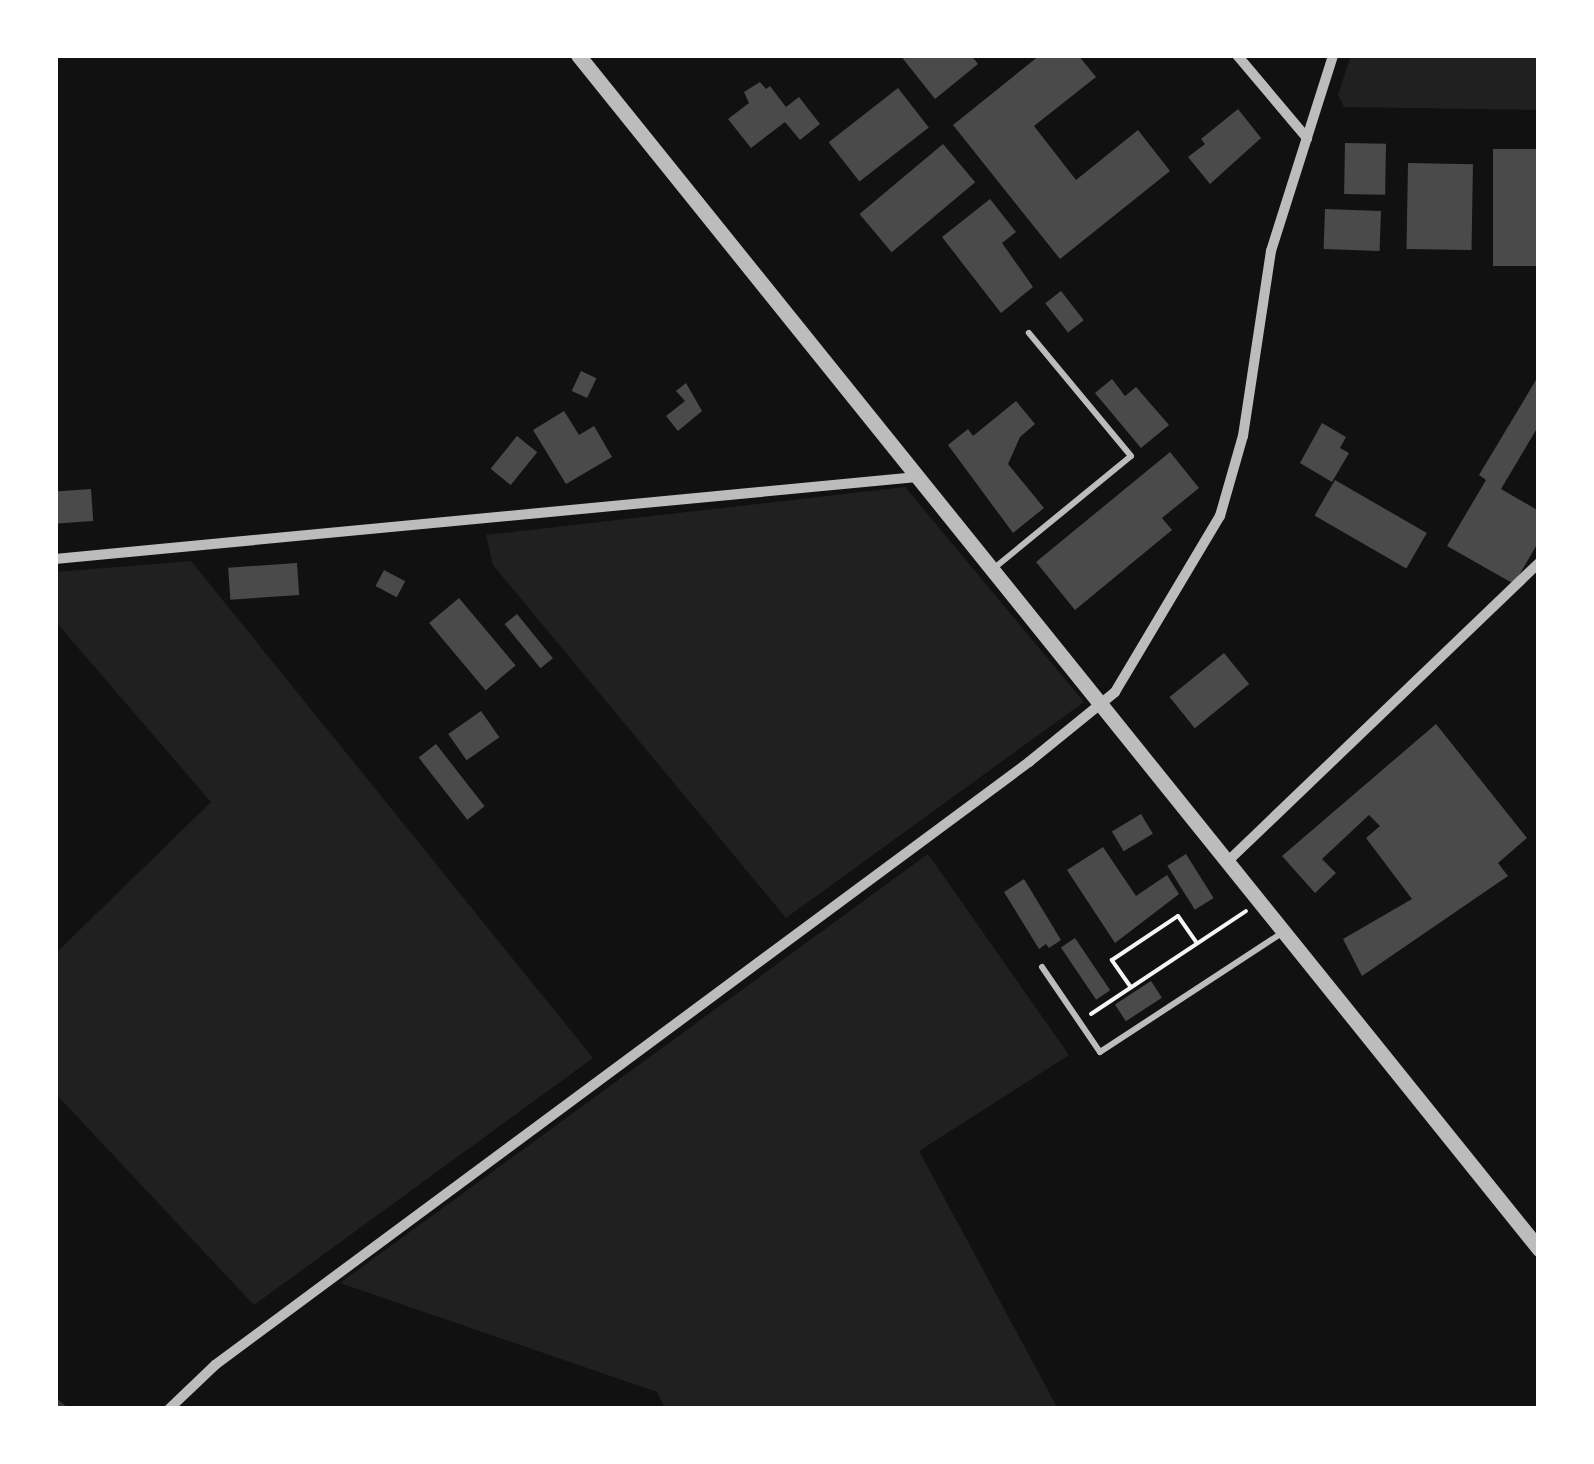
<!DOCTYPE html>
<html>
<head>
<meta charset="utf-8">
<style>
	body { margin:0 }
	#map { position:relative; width:1594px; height:1464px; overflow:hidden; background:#111; font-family:Manrope,sans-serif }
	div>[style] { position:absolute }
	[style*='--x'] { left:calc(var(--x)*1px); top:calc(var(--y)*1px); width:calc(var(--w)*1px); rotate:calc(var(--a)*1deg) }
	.green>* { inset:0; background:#202020 }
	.stream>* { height:8px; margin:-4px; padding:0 4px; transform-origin:4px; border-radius:4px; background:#333 }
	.building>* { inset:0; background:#4a4a4a; transform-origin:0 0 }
	.path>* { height:4px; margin:-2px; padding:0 2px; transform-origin:2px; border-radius:2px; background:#f5f5f5 }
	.service>* { height:6px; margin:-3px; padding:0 3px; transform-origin:3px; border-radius:3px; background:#bcbcbc }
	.minor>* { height:10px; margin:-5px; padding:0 5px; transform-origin:5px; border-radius:5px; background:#bcbcbc }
	.tertiary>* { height:15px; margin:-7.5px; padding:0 7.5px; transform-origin:7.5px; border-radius:7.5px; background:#bcbcbc }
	span { translate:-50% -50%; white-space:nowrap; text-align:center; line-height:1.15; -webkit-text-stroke:8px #fff; paint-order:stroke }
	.frame { position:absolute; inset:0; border:58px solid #fff; pointer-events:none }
</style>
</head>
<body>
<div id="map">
	<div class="green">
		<div style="clip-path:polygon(1351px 55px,1539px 55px,1539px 110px,1344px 107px,1338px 95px)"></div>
		<div style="clip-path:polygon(905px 487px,1084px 702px,786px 918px,493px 565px,486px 535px)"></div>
		<div style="clip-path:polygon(191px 561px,593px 1058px,254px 1305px,55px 1093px,55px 954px,211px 802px,55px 621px,55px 572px)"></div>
		<div style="clip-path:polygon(928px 854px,1069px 1055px,919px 1151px,1058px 1409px,665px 1409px,657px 1392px,340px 1283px)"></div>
	</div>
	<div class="stream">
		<div style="--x:55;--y:1402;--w:11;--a:41"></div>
	</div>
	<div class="building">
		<div style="clip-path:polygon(900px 55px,971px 55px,978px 64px,935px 99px)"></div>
		<div style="clip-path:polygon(1040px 55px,1078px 55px,1096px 77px,1034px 126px,1076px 180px,1138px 130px,1170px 171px,1060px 259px,953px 125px)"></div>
		<div style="clip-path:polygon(760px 82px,766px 89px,770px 86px,786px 107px,799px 97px,820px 124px,800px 140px,785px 122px,751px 148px,728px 119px,749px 103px,744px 92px)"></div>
		<div style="left:898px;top:88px;width:50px;height:88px;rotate:52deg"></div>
		<div style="clip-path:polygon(1238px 109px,1261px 138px,1210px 184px,1188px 157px,1205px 144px,1201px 139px)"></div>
		<div style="left:1345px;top:143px;width:41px;height:51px;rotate:1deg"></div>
		<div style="left:943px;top:144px;width:50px;height:109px;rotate:50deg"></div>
		<div style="left:1539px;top:149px;width:117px;height:46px;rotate:90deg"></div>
		<div style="left:1408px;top:163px;width:65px;height:86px;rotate:1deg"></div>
		<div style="clip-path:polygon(990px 199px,1016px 232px,1002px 243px,1033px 287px,1001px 313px,942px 237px)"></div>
		<div style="left:1325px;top:209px;width:56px;height:40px;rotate:2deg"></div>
		<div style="left:1061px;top:291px;width:37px;height:20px;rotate:52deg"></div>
		<div style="left:581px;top:371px;width:17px;height:22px;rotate:25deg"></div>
		<div style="clip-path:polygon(1539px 375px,1539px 425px,1501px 489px,1539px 511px,1539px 541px,1514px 584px,1447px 546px,1486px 480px,1479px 475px)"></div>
		<div style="clip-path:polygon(1112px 379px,1125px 396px,1136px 387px,1169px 425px,1141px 448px,1095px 393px)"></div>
		<div style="clip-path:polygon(686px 383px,702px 411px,678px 431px,666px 416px,685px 401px,676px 391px)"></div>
		<div style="clip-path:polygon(1016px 401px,1035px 424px,1020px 437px,1008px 464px,1044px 508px,1013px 533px,948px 445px,968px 429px,973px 436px)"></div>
		<div style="clip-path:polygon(564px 411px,579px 435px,594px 426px,612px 457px,566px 484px,533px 430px)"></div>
		<div style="clip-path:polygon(1322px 423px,1346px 437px,1340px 448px,1349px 453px,1332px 482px,1300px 463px)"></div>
		<div style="left:517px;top:436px;width:26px;height:42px;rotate:39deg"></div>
		<div style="clip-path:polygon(1170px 452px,1199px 488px,1162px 518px,1172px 530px,1075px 610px,1036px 562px)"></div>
		<div style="left:1335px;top:480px;width:106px;height:41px;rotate:30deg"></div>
		<div style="left:91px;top:489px;width:32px;height:36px;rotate:86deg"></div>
		<div style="left:297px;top:563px;width:32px;height:69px;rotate:86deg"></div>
		<div style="left:384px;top:570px;width:24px;height:18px;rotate:28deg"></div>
		<div style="left:459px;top:598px;width:88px;height:39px;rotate:50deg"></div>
		<div style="left:517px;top:614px;width:57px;height:16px;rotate:51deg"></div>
		<div style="left:1224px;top:653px;width:40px;height:70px;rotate:51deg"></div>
		<div style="left:481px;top:711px;width:32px;height:40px;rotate:55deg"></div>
		<div style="clip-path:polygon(1436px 724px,1527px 838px,1498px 863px,1508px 876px,1362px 976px,1343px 939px,1412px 899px,1366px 838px,1380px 826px,1369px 815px,1322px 859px,1336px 873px,1315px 893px,1282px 856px)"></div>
		<div style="left:436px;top:744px;width:79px;height:22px;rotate:52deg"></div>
		<div style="left:1141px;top:814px;width:23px;height:34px;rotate:59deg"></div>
		<div style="clip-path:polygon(1103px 847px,1136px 896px,1167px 875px,1179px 894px,1115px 943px,1067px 870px)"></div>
		<div style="left:1186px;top:854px;width:52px;height:22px;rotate:58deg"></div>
		<div style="clip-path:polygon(1024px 879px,1061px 940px,1049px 948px,1046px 944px,1039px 949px,1004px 892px)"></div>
		<div style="left:1075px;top:938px;width:63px;height:17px;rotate:56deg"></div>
		<div style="left:1151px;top:981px;width:20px;height:43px;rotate:57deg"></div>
	</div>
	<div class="path">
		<div style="--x:1130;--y:986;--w:32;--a:-125"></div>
		<div style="--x:1112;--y:960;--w:79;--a:-33.7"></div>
		<div style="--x:1178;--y:916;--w:33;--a:55"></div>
		<div style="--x:1091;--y:1014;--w:186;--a:-33.6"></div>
	</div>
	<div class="service">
		<div style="--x:993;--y:569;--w:178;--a:-39.3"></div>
		<div style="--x:1131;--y:456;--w:160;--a:-129.7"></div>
		<div style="--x:1042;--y:967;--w:103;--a:55.7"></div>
		<div style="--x:1100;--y:1052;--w:217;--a:-33.2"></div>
	</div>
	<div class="minor">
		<div style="--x:1237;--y:55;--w:109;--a:49.9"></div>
		<div style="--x:55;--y:559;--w:866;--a:-5.43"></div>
		<div style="--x:1227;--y:862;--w:432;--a:-43.8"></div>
		<div style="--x:169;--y:1409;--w:64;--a:-43.7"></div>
		<div style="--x:215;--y:1365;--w:1013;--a:-36.53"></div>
		<div style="--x:1029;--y:762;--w:111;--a:-39.1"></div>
		<div style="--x:1115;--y:692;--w:205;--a:-59.2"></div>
		<div style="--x:1220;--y:516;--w:83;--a:-74"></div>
		<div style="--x:1243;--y:436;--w:187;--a:-81.4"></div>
		<div style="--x:1271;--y:251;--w:206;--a:-72.4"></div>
	</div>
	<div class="tertiary">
		<div style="--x:578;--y:55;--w:1533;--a:51.17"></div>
	</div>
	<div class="frame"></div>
</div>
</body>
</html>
